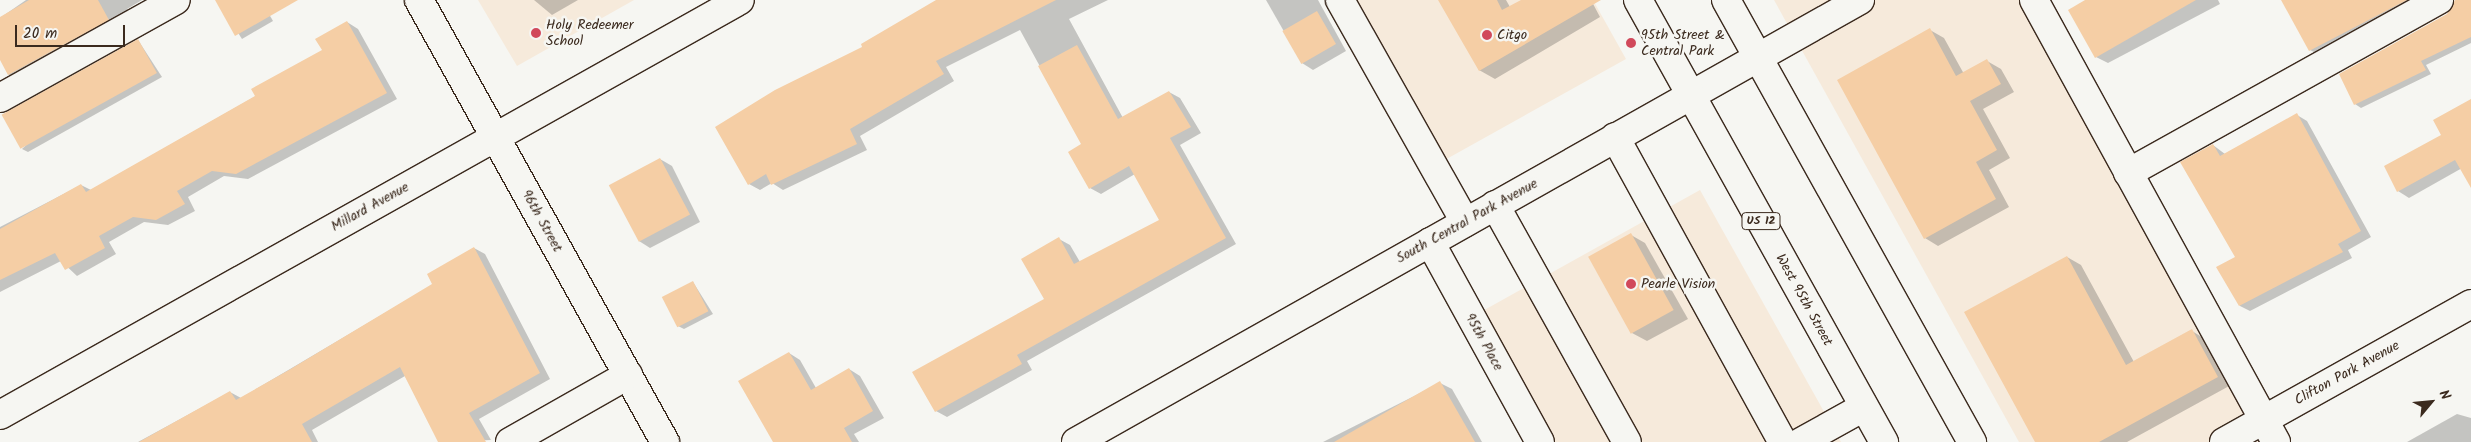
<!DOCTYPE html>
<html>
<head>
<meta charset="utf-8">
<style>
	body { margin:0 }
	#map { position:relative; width:2471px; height:442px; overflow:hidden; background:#f6f6f2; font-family:Kalam,sans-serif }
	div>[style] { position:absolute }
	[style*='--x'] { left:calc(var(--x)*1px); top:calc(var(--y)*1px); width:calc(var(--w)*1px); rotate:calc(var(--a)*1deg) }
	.built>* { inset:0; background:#f6eadb }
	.shadow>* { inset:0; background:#0003 }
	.building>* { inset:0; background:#f5cea5; transform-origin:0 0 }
	.roads { filter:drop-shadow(1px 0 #3b2a1e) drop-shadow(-1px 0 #3b2a1e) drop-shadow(0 1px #3b2a1e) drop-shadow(0 -1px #3b2a1e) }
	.minor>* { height:28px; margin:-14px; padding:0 14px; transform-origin:14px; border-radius:14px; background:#f6f6f2 }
	.major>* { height:28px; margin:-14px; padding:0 14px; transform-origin:14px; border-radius:14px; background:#f6f6f2 }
	.dots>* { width:14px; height:14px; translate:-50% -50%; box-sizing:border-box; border:2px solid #f6f6f2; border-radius:50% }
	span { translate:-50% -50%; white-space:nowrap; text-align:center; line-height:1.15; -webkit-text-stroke:5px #f6f6f2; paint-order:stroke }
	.shield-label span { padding:1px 4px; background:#f6f6f2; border:1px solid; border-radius:4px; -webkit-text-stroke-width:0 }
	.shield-label { font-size:12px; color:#3b2a1e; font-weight:700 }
	.poi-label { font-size:14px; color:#3b2a1e }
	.left { translate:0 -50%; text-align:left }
	.street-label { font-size:14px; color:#3b2a1e }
	.north { position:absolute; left:2406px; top:377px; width:50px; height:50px; -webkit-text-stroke:4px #f6f6f2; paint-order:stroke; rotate:62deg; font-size:14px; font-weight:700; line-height:20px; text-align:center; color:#3b2a1e }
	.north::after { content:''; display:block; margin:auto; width:18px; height:22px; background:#3b2a1e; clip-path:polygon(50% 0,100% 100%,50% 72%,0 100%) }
	.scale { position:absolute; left:15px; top:25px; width:110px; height:22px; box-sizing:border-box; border:2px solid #3b2a1e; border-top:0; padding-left:6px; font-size:15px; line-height:18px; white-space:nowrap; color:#3b2a1e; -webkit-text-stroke:4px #f6f6f2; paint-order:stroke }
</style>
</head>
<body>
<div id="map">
	<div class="built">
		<div style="clip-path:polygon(478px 0,634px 0,517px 66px)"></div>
		<div style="clip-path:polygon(1340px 0,1593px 0,1626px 59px,1434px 166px)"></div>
		<div style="clip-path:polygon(1774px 0,2034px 0,2276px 442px,2019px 442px)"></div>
		<div style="clip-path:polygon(1700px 190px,1841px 442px,1540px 442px,1470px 318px)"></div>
	</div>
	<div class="shadow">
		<div style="clip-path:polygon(26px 0,142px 0,127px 9px,132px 17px,18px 80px,9px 75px,0 58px,0 18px)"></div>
		<div style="clip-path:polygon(217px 0,261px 0,273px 21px,242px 39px)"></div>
		<div style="clip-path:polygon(534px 0,578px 0,552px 15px)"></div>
		<div style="clip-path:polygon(940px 0,1108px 0,1069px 19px,1123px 118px,1169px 92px,1180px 98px,1201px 133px,1180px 145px,1236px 244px,1027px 361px,1032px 370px,947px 417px,936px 411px,1046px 300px,1059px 239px,1070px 245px,1080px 262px,1161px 220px,1135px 174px,1101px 194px,1090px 188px,1083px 145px,1020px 30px,946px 67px,954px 81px,860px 136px,867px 150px,783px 190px,772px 183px,760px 190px,749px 184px,864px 48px)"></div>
		<div style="clip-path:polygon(1266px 0,1318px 0,1346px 51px,1313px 70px,1302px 63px)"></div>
		<div style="clip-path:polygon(1443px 0,1506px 0,1510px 7px,1524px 0,1591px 0,1600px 17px,1495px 79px,1479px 70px)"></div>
		<div style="clip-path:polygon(2087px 0,2218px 0,2220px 4px,2108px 63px,2096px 57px)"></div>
		<div style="clip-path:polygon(2315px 0,2417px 0,2316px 53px,2310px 50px)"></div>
		<div style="clip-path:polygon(2456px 0,2471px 0,2471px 43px,2426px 65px,2431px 74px,2361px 108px,2355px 104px,2448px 14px)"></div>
		<div style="clip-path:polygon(347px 22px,358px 29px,397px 99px,248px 179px,224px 176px,188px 197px,195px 211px,168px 225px,144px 222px,109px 242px,116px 254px,77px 276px,61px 261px,0 292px,0 227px,81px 185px,91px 190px,256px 96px,323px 51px)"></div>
		<div style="clip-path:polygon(1930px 30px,1944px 38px,1964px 74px,1987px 61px,2001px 69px,2014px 92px,1983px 109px,2010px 158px,1989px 170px,2009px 207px,1938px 246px,1925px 238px)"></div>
		<div style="clip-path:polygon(138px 40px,162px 77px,28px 152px,22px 149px)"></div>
		<div style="clip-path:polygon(2471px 100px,2471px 163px,2409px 198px,2398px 191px)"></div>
		<div style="clip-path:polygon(2297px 115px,2307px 121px,2371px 237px,2348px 250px,2352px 258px,2250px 311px,2240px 306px,2237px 257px,2213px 145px,2225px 154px)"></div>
		<div style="clip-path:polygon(660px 159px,672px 166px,700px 222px,650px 248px,639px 241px)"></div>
		<div style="clip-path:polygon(1631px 235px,1645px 243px,1688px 319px,1647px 341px,1632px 333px)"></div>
		<div style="clip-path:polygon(474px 248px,485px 254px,550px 379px,479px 419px,491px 440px,440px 442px,405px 376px,312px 430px,318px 442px,138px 442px,230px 392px,241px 398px,434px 284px)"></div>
		<div style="clip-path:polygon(2067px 257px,2081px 265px,2134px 362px,2192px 331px,2205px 339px,2231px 385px,2127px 442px,2036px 442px)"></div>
		<div style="clip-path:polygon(693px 282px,713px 314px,684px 329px,678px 326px)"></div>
		<div style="clip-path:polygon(789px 353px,800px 360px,816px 388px,849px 369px,860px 376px,884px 418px,854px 434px,859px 442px,774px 442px)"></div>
		<div style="clip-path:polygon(1440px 383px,1452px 389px,1482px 442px,1323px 442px)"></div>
		<div style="clip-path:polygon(2457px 414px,2471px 418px,2471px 442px,2407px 442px)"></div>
	</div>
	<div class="building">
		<div style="clip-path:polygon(29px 0,98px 0,109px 20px,8px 75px,0 60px,0 17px)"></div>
		<div style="clip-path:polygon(215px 0,298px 0,235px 36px)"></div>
		<div style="clip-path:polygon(936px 0,1056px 0,936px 61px,944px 74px,850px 129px,857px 144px,771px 185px,766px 174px,748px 185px,715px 127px,775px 90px,862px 47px,861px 44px)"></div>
		<div style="clip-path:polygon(1438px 0,1497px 0,1502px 10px,1521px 0,1601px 0,1479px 71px)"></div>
		<div style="clip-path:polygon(2085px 0,2196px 0,2095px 58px,2068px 10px)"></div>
		<div style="clip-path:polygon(2281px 0,2407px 0,2309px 51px)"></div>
		<div style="clip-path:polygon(2455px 0,2471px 0,2471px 37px,2421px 61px,2426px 70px,2354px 105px,2339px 74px,2447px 14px)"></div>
		<div style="left:1317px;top:11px;width:38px;height:40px;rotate:60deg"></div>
		<div style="clip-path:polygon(347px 21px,387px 93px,236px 174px,212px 171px,177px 191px,185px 204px,156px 220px,133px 217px,99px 236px,105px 248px,65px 270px,55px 253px,0 280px,0 229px,81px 184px,86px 192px,255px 96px,251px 89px,322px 50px,315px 39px)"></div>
		<div style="clip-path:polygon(1930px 28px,1956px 76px,1987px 59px,2001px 84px,1970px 101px,1997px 150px,1976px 162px,1996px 199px,1924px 239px,1837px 80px)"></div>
		<div style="left:138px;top:39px;width:39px;height:156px;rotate:61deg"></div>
		<div style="clip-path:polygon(1077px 45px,1118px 119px,1169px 91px,1191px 127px,1170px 138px,1226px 238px,1017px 355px,1022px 364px,935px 412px,912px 372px,1044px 299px,1021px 259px,1059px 237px,1074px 264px,1159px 220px,1129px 166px,1089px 189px,1068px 152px,1081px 144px,1038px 66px)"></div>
		<div style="clip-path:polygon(2471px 99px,2471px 188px,2455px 160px,2397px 192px,2384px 166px,2441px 135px,2433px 120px)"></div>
		<div style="clip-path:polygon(2297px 113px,2361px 231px,2338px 244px,2343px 252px,2239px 306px,2216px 267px,2235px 257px,2180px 162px,2213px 144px,2220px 156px)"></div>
		<div style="left:660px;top:158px;width:64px;height:58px;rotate:62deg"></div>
		<div style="left:1631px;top:233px;width:88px;height:49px;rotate:61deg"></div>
		<div style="clip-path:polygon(474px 247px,540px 373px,469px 413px,486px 442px,438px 442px,400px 367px,302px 424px,312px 442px,139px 442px,230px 391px,236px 400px,289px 370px,432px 284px,427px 274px)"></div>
		<div style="clip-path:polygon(2067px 256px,2126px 365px,2192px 329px,2218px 377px,2099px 442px,2035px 442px,1964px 312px)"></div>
		<div style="left:693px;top:281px;width:34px;height:35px;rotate:63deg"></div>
		<div style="clip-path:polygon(789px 352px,811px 390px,849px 368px,873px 411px,844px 428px,852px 442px,773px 442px,738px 381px)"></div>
		<div style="clip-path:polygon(1440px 381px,1475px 442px,1334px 442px)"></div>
	</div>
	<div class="roads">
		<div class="minor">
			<div style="--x:419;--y:0;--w:506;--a:60.9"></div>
			<div style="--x:1340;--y:0;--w:255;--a:60.6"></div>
			<div style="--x:2034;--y:0;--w:504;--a:61.3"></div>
			<div style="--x:0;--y:98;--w:201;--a:-29.1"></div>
			<div style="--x:1615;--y:137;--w:348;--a:61.2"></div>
			<div style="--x:2128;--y:173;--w:356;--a:-29.1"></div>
			<div style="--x:1495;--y:205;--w:271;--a:60.9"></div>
			<div style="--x:1430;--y:242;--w:228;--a:61.2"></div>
			<div style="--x:0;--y:415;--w:848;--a:-29.28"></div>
			<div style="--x:510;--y:442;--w:136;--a:-29.6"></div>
			<div style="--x:1076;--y:442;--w:900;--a:-29.41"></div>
			<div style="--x:1801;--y:442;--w:72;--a:-29.1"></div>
			<div style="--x:2224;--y:442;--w:283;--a:-29.2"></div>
		</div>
		<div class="major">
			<div style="--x:1638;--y:0;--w:506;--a:60.9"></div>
			<div style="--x:1726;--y:0;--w:506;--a:60.9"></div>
		</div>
	</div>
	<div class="dots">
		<div style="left:536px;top:33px;background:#d1495b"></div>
		<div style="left:1487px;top:35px;background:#d1495b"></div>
		<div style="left:1631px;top:43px;background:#d1495b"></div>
		<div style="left:1631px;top:284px;background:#d1495b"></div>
	</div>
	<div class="shield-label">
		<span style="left:1761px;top:221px">US 12</span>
	</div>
	<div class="poi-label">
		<span class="left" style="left:546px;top:33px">Holy Redeemer<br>School</span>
		<span class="left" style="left:1497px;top:35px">Citgo</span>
		<span class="left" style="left:1641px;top:43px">95th Street &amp;<br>Central Park</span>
		<span class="left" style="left:1641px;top:284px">Pearle Vision</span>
	</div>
	<div class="street-label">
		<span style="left:370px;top:207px;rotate:-29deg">Millard Avenue</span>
		<span style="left:542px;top:221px;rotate:61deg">96th Street</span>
		<span style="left:1467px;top:221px;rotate:-29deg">South Central Park Avenue</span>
		<span style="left:1804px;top:300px;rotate:61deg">West 95th Street</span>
		<span style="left:1484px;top:342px;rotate:61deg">95th Place</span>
		<span style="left:2347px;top:373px;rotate:-29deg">Clifton Park Avenue</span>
	</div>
	<div class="north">N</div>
	<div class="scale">20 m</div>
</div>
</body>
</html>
